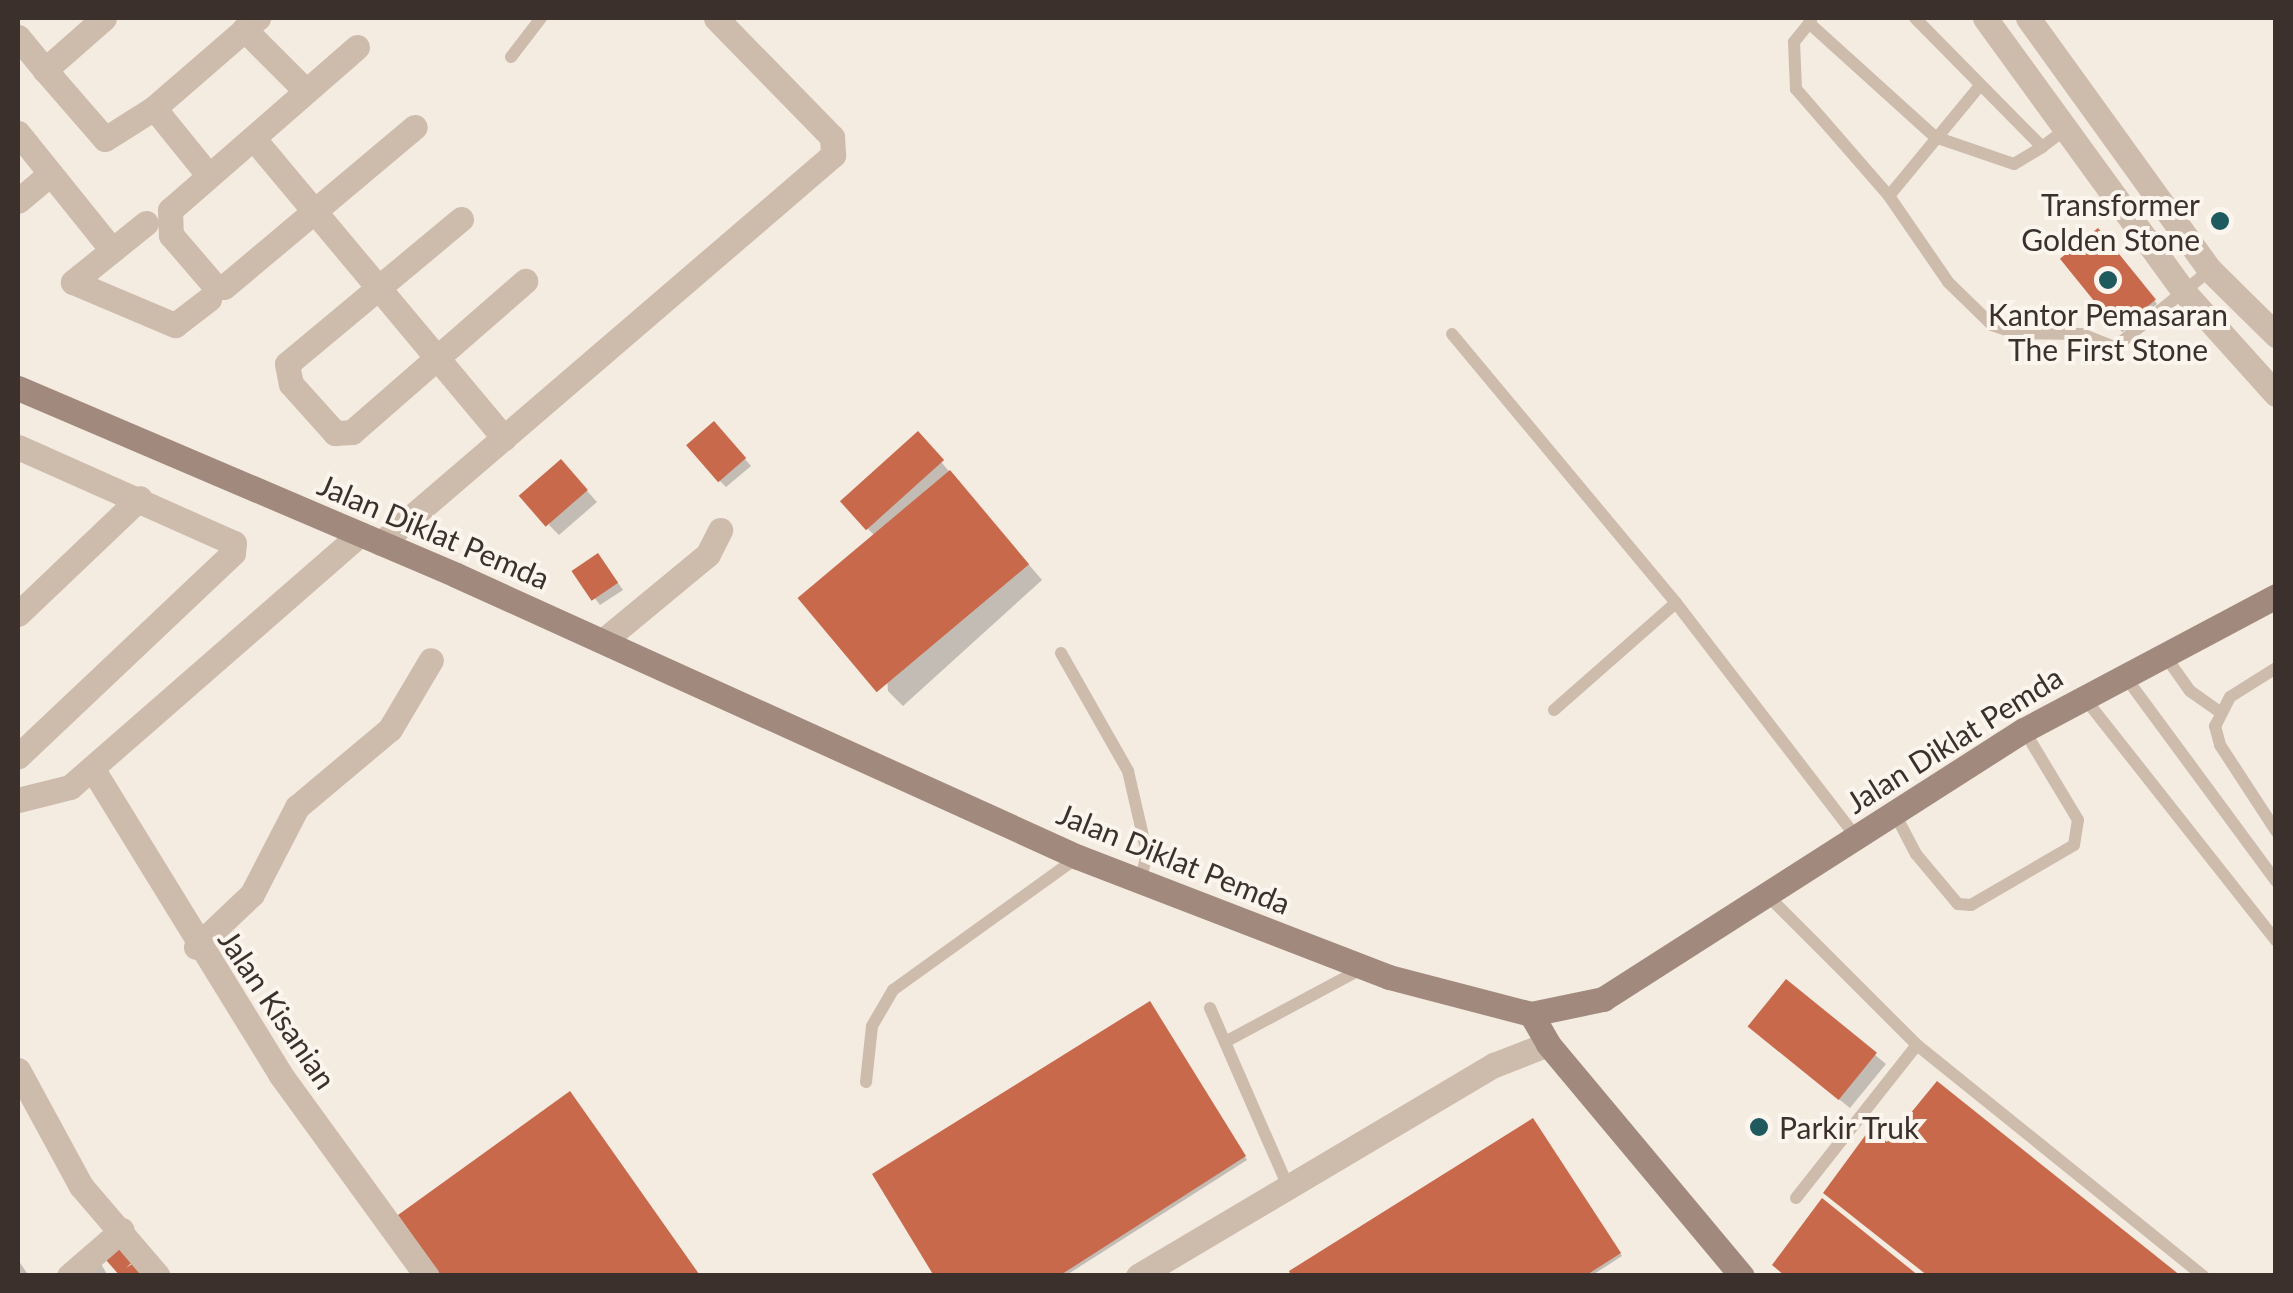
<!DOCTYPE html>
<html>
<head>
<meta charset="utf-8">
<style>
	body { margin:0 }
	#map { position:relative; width:2293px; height:1293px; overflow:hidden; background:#f4ebe1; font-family:Lato,sans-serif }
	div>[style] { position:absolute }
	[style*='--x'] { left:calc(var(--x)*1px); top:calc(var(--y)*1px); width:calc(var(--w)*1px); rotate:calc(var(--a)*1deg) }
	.shadow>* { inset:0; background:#0003; transform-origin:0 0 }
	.building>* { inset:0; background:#c8694b; transform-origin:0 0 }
	.lane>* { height:12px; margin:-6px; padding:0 6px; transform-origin:6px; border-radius:6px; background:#cdbbac }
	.street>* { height:25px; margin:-12.5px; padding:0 12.5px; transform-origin:12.5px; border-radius:12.5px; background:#cdbbac }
	.secondary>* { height:25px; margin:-12.5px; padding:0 12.5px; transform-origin:12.5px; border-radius:12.5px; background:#a18a7d }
	.dots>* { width:28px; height:28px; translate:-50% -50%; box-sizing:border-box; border:5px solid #fbf5ee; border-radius:50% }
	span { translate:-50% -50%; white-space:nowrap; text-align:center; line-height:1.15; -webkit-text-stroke:8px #fbf5ee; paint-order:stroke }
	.poi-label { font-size:30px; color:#3b302b }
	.right { translate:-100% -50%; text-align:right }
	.left { translate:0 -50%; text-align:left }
	.street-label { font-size:30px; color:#3b302b }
	.frame { position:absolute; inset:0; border:20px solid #3b302b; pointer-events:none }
</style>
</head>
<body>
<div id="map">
	<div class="shadow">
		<div style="left:2098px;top:231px;width:94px;height:45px;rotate:51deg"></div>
		<div style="clip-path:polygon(721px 431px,751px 466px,726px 487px,720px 481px)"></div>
		<div style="clip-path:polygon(918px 435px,1042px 580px,903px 706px,888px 691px,877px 538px,868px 529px)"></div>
		<div style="clip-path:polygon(571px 473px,597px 502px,559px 535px,549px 525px)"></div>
		<div style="clip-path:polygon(604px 563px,623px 590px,600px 605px,575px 572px)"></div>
		<div style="clip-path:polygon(1787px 982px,1886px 1064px,1850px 1108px,1761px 1037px)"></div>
		<div style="clip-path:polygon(1152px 1006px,1247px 1160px,1065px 1276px,937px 1276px)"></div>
		<div style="clip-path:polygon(572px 1097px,698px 1276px,445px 1276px)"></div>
		<div style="clip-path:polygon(1535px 1124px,1622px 1256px,1591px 1276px,1294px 1276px)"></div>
		<div style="clip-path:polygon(18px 1260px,29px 1276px,18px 1276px)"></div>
		<div style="clip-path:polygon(100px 1262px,108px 1276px,83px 1276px)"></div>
	</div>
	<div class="building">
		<div style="left:2098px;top:228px;width:92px;height:49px;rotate:51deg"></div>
		<div style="left:714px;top:421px;width:49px;height:37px;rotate:49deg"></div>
		<div style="left:918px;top:431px;width:39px;height:105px;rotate:48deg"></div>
		<div style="left:561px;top:459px;width:41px;height:56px;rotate:49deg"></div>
		<div style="left:950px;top:470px;width:123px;height:199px;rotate:50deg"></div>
		<div style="left:598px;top:553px;width:36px;height:32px;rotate:56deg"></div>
		<div style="left:1786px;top:979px;width:117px;height:61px;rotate:39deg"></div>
		<div style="clip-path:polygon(1150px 1001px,1246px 1156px,1059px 1276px,934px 1276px,872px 1174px)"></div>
		<div style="clip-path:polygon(1937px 1081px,2181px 1276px,1928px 1276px,1823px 1193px,1870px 1129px,1887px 1142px)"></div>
		<div style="clip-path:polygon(570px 1091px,699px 1274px,441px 1276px,398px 1215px)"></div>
		<div style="clip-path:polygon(1533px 1118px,1621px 1253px,1585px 1276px,1291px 1276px,1289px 1271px)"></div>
		<div style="clip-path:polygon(1822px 1198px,1919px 1276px,1785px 1276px,1772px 1265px)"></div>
		<div style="clip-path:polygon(119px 1233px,140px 1255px,126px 1268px,135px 1262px,143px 1276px,120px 1276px,99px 1252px)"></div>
	</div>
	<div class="lane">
		<div style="--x:1915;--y:18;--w:181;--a:45.4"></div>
		<div style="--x:2042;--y:147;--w:30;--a:-37"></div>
		<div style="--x:1811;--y:21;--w:27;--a:129"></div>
		<div style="--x:1794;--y:42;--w:47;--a:87.6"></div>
		<div style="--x:1796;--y:89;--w:142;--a:49"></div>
		<div style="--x:1809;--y:23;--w:170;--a:42.1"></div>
		<div style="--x:1935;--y:137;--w:83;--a:18.9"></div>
		<div style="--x:2014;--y:164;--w:33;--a:-31"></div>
		<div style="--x:511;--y:57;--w:49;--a:-52.4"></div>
		<div style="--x:1978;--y:88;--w:140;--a:129.5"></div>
		<div style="--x:1889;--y:196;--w:104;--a:55.5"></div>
		<div style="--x:1948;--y:282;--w:62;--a:44.3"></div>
		<div style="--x:1992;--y:325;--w:24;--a:19"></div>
		<div style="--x:2015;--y:333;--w:67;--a:0.9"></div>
		<div style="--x:2082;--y:334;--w:35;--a:22"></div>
		<div style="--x:2115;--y:347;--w:122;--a:-39"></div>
		<div style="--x:1452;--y:334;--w:350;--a:50.2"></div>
		<div style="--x:1676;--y:603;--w:297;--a:52.4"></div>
		<div style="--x:1061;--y:653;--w:136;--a:60.4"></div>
		<div style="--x:1128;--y:771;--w:84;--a:77"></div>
		<div style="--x:1147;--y:853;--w:26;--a:103"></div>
		<div style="--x:2163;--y:653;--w:47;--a:54.6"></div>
		<div style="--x:2190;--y:691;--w:35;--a:35"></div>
		<div style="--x:2276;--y:668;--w:54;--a:147.8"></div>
		<div style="--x:2230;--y:697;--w:33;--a:117"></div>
		<div style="--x:2215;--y:726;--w:20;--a:75"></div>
		<div style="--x:2220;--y:745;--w:103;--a:56.9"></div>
		<div style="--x:2124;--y:675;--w:256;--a:53.6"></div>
		<div style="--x:2082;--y:695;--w:313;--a:51.7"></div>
		<div style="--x:1554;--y:710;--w:162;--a:-41.3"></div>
		<div style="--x:1894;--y:812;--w:47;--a:62.4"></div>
		<div style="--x:1916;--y:854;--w:65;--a:50"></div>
		<div style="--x:1958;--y:904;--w:13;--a:4"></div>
		<div style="--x:1971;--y:905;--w:119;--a:-30.2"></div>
		<div style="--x:2074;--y:845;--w:25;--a:-81"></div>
		<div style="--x:2078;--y:820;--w:105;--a:-121"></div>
		<div style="--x:1770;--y:898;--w:208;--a:45"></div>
		<div style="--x:1917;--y:1045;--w:368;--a:38.9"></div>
		<div style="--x:1210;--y:1008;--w:197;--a:66.4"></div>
		<div style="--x:1225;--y:1042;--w:154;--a:-28.2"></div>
		<div style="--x:866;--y:1082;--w:56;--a:-83.9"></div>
		<div style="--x:872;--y:1026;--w:42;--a:-59.7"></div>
		<div style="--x:893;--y:990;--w:228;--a:-35.7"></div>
		<div style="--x:1796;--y:1198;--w:195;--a:-51.7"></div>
	</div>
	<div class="street">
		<div style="--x:104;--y:18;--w:79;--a:138.6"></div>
		<div style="--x:45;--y:70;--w:91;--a:49"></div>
		<div style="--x:105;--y:139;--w:58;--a:-32.3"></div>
		<div style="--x:154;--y:108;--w:138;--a:-40.9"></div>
		<div style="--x:1985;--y:18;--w:339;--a:54"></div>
		<div style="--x:2184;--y:292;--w:137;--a:48"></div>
		<div style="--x:2028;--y:18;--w:311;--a:54.2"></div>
		<div style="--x:2210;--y:270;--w:93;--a:44.6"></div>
		<div style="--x:244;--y:29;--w:86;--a:45"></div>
		<div style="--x:18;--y:37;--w:43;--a:50.7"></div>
		<div style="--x:357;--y:47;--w:248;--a:138.9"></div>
		<div style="--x:170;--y:210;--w:25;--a:88"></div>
		<div style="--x:171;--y:235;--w:66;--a:49.3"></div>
		<div style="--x:214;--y:285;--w:10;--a:11"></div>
		<div style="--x:224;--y:287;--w:249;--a:-40"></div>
		<div style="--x:154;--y:108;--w:87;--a:51"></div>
		<div style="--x:18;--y:133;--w:150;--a:51.2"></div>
		<div style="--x:254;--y:139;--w:390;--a:50.1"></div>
		<div style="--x:18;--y:201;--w:42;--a:-40.2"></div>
		<div style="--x:461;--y:219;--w:226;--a:140.2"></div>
		<div style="--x:287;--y:364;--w:20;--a:79"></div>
		<div style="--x:291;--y:384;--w:66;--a:48.1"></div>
		<div style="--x:335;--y:433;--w:17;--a:-3"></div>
		<div style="--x:352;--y:432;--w:230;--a:-41.1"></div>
		<div style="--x:146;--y:223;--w:94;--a:141.1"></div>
		<div style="--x:73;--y:282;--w:111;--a:22.9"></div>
		<div style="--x:175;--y:325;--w:43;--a:-37.4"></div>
		<div style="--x:18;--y:447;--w:236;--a:24"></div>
		<div style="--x:234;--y:543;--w:10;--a:96"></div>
		<div style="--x:233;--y:553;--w:296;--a:136.6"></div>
		<div style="--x:381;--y:543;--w:596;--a:-40.64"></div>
		<div style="--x:833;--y:155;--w:18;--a:-93"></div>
		<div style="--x:832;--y:137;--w:166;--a:-134.3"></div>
		<div style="--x:18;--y:614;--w:168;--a:-43.6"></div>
		<div style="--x:603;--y:641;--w:136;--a:-39.6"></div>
		<div style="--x:708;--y:554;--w:27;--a:-63"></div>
		<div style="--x:92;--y:768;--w:359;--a:58.4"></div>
		<div style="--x:280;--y:1074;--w:250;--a:54"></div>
		<div style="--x:18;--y:800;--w:54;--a:-14"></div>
		<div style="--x:70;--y:787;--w:385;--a:-41.1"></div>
		<div style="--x:196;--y:947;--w:77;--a:-43.4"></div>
		<div style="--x:252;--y:894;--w:98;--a:-62.7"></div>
		<div style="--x:297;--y:807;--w:121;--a:-40"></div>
		<div style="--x:390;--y:729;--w:80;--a:-59.3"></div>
		<div style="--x:18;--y:1070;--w:132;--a:61.5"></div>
		<div style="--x:81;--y:1186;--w:118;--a:49.5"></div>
		<div style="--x:69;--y:1276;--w:70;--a:-41"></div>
		<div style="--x:1138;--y:1276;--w:414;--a:-30.7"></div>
		<div style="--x:1494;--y:1065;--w:58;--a:-21.3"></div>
	</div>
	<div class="secondary">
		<div style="--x:18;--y:388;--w:476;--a:23.1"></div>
		<div style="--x:456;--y:575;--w:683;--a:24.39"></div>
		<div style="--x:1078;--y:857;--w:333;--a:21.1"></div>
		<div style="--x:1389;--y:977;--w:147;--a:14.6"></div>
		<div style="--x:1531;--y:1014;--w:74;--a:-11.8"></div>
		<div style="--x:1603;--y:999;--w:500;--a:-32.6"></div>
		<div style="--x:2024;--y:730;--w:285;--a:-28"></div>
		<div style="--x:1531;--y:1014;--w:34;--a:60"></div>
		<div style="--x:1548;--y:1044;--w:302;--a:50.1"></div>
	</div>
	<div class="dots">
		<div style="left:2220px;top:221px;background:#1f5a5e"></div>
		<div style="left:2108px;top:280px;background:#1f5a5e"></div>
		<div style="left:1759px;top:1127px;background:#1f5a5e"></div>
	</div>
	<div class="poi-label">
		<span class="right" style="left:2200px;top:221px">Transformer<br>Golden Stone</span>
		<span style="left:2108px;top:331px">Kantor Pemasaran<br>The First Stone</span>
		<span class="left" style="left:1779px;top:1127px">Parkir Truk</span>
	</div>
	<div class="street-label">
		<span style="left:434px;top:531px;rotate:23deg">Jalan Diklat Pemda</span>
		<span style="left:1954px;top:739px;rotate:-32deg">Jalan Diklat Pemda</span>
		<span style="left:1174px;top:858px;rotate:22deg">Jalan Diklat Pemda</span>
		<span style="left:278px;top:1009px;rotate:56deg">Jalan Kisanian</span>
	</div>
	<div class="frame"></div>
</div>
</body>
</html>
